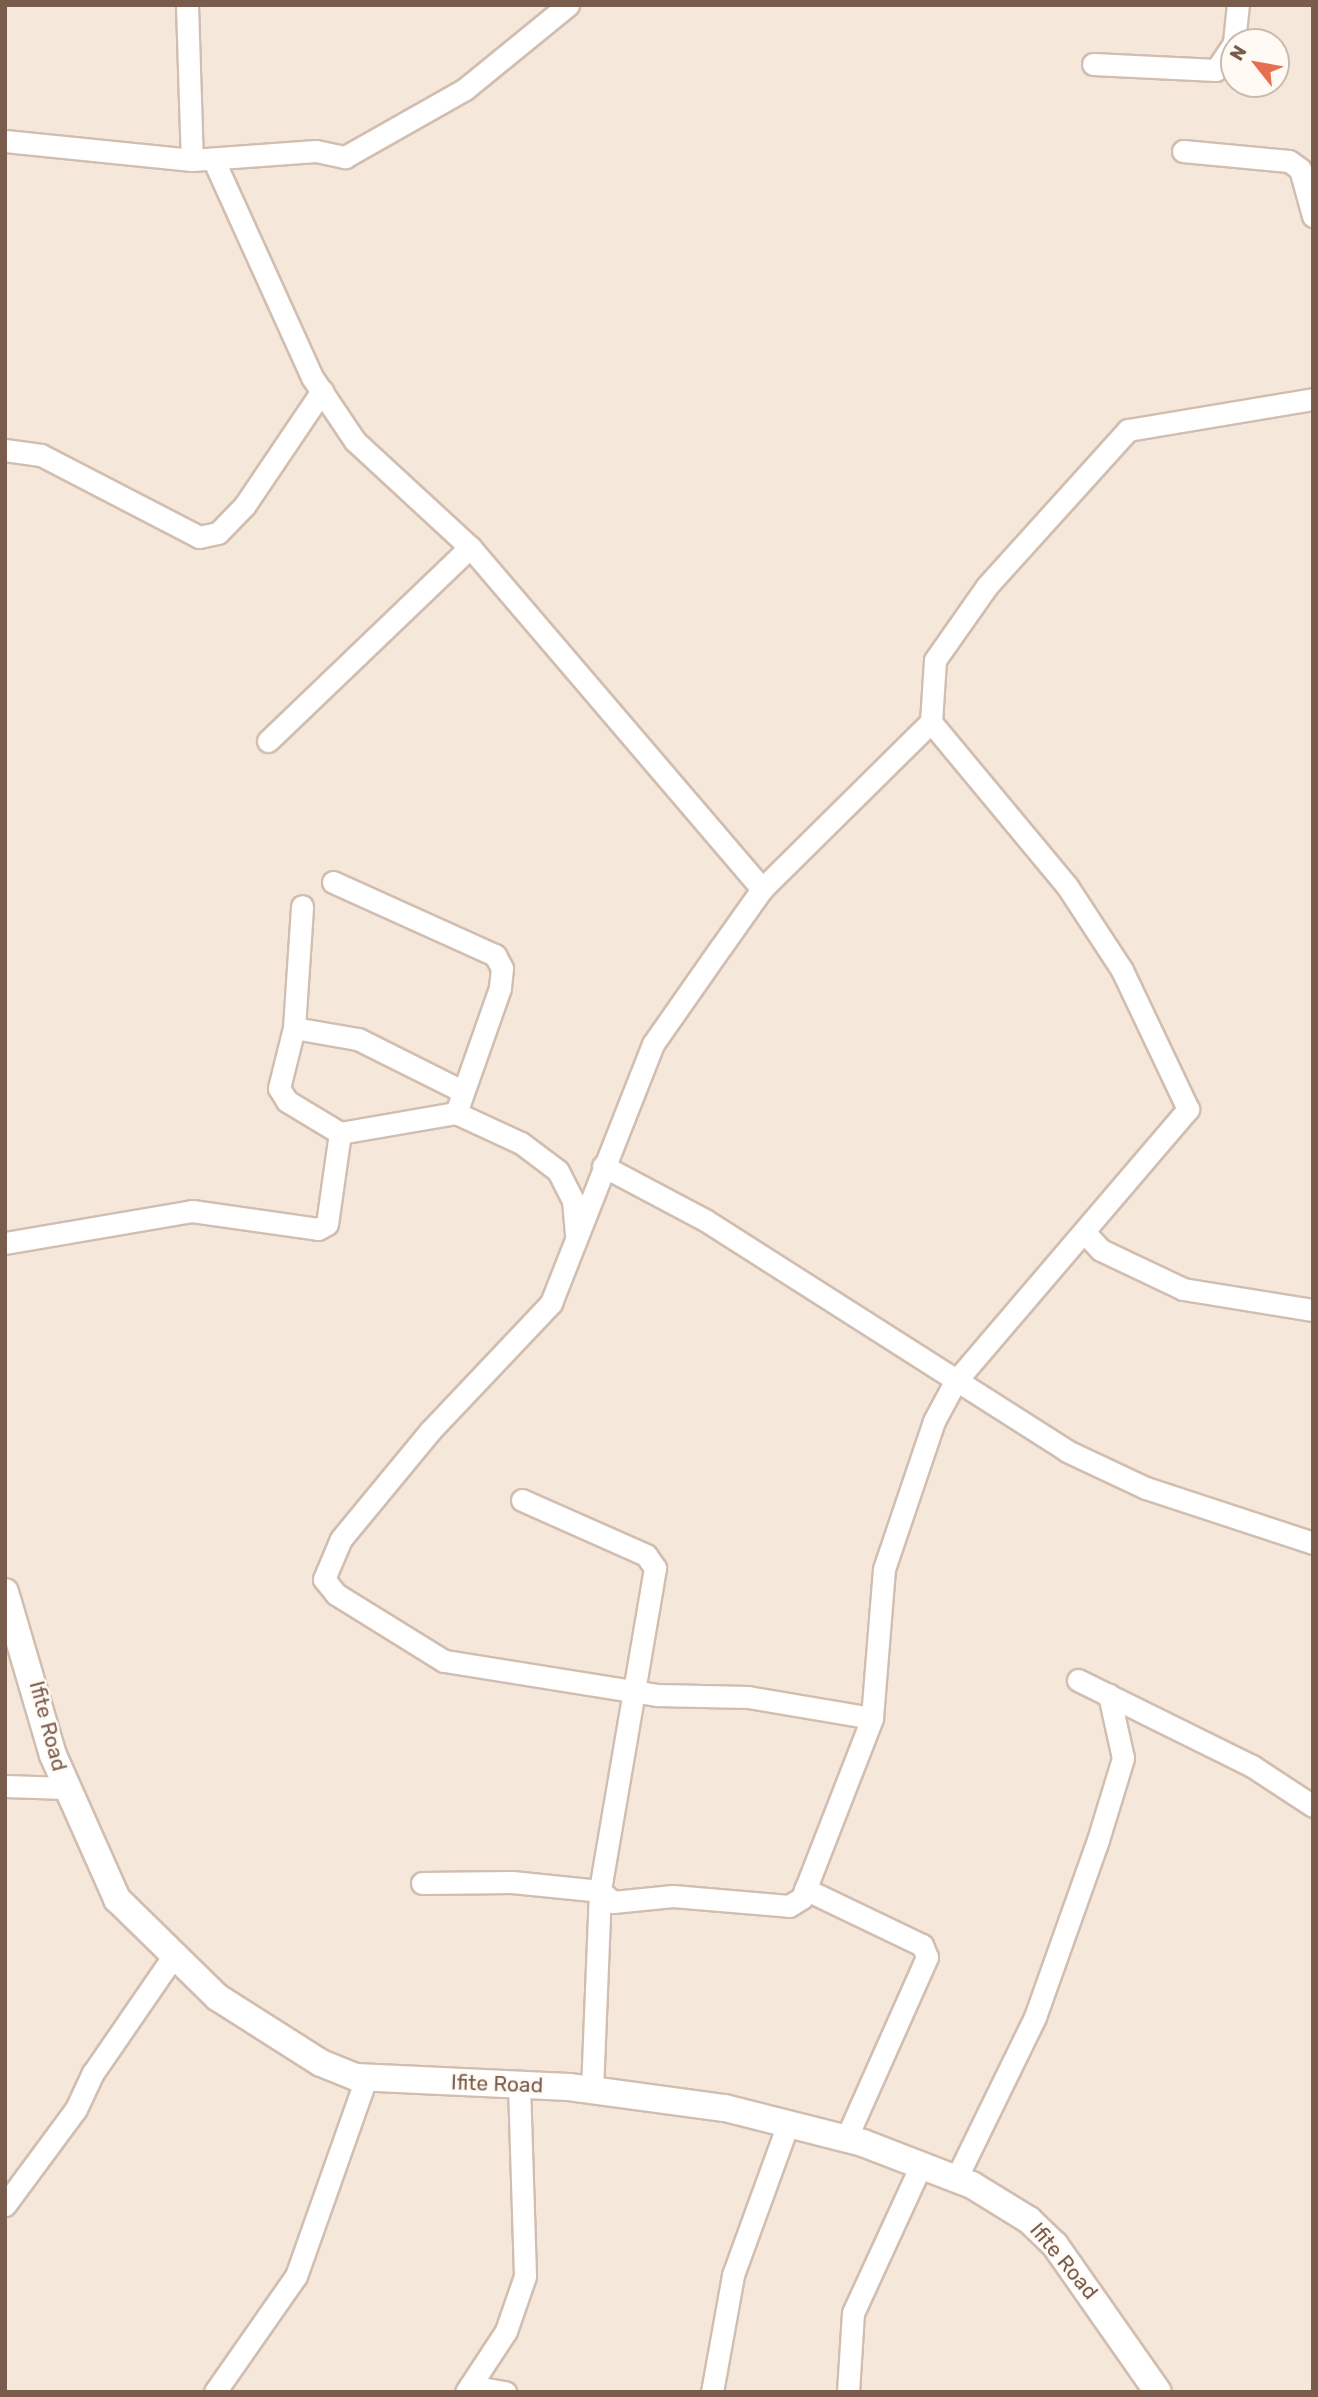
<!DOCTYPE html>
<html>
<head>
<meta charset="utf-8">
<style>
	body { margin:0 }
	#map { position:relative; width:1318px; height:2397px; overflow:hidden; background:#fdf6ec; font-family:Rubik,sans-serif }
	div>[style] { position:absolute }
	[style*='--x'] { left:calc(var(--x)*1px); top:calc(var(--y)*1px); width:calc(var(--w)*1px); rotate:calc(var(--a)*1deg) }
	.residential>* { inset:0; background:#f5e8da }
	.roads { filter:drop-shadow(2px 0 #d1beb0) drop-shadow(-2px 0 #d1beb0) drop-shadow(0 2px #d1beb0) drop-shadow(0 -2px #d1beb0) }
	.minor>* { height:21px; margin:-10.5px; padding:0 10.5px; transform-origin:10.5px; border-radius:10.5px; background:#fff }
	.tertiary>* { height:26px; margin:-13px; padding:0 13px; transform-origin:13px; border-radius:13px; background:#fff }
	span { translate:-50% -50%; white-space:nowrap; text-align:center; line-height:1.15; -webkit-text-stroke:5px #fffaf3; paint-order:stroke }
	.street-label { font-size:21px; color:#7a5c4d }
	.frame { position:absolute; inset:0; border:7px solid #7a5c4d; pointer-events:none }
	.north { position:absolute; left:1220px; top:28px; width:70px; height:70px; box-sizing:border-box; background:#fffaf3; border:2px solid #cabbb1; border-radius:50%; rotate:301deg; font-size:19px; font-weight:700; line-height:28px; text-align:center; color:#7a5c4d }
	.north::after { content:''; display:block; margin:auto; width:24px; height:32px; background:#e76f51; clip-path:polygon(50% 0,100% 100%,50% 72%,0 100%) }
</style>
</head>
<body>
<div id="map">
	<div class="residential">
		<div style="clip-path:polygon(evenodd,5px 5px,1313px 5px,1313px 2392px,5px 2392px,5px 5px,1234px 42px,1276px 42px,1276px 84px,1234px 84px,1234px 42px)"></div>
	</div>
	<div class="roads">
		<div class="minor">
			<div style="--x:187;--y:5;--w:155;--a:88.2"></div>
			<div style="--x:1234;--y:42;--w:37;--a:-84"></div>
			<div style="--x:1093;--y:64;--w:123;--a:2.8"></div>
			<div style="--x:1216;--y:70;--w:32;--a:-56"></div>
			<div style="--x:5;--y:141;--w:188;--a:5.8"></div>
			<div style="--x:192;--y:160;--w:124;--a:-4.2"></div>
			<div style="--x:316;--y:151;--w:30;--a:12"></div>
			<div style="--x:345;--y:157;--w:138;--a:-29.5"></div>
			<div style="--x:465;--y:89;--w:133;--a:-39.2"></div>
			<div style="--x:1183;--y:151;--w:106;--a:5.4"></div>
			<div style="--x:1289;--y:161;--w:14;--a:36"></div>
			<div style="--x:1300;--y:169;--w:49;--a:74.5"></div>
			<div style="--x:214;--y:161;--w:237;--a:65.6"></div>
			<div style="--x:312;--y:377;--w:77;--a:56.1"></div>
			<div style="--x:355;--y:441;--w:156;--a:42.7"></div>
			<div style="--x:470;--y:547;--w:450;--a:49.5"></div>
			<div style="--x:5;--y:450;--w:36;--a:8"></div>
			<div style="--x:41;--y:455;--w:178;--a:27.4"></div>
			<div style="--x:199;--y:537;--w:19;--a:-12"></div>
			<div style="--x:218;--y:533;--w:39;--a:-46"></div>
			<div style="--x:245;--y:505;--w:138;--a:-56"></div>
			<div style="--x:268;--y:741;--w:280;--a:-43.8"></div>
			<div style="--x:333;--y:882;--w:178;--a:24.3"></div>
			<div style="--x:495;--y:955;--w:15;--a:62"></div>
			<div style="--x:502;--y:968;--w:20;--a:96"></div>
			<div style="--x:500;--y:988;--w:133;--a:109.4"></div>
			<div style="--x:456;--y:1113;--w:72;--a:24.8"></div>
			<div style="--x:521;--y:1143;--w:46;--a:37.1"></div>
			<div style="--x:558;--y:1171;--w:33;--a:63"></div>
			<div style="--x:573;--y:1200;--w:34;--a:85"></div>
			<div style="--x:294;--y:1028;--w:65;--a:9.8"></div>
			<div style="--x:358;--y:1039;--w:116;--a:26.6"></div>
			<div style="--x:340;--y:1133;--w:118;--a:-9.8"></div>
			<div style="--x:603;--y:1166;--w:115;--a:27.9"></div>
			<div style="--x:705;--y:1220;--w:429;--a:32.5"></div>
			<div style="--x:1067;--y:1451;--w:87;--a:25.1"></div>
			<div style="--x:1146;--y:1488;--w:176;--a:18.2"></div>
			<div style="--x:1084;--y:1232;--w:25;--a:47"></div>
			<div style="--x:1101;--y:1250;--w:91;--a:25.4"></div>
			<div style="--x:1183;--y:1289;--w:132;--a:9.2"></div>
			<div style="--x:5;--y:1243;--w:190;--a:-9.7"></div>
			<div style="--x:192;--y:1211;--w:127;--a:8.1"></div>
			<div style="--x:318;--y:1229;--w:10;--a:-29"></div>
			<div style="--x:327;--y:1224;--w:92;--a:-81.9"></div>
			<div style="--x:340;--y:1133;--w:62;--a:-148.9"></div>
			<div style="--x:287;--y:1101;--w:15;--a:-122"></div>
			<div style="--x:279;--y:1088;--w:62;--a:-76"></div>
			<div style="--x:294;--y:1028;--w:122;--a:-86.2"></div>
			<div style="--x:522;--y:1500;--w:136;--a:23.9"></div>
			<div style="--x:646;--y:1555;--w:16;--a:55"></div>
			<div style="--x:655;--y:1568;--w:328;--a:99.7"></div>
			<div style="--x:600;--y:1891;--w:200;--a:92.3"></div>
			<div style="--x:1078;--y:1680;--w:194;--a:26.3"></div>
			<div style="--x:1252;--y:1766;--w:73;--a:33.3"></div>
			<div style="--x:872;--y:1718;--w:126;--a:-170.4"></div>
			<div style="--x:748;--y:1697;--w:91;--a:-178.7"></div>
			<div style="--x:657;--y:1695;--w:216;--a:-170.9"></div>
			<div style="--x:444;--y:1661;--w:127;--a:-148.2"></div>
			<div style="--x:336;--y:1594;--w:19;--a:-129"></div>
			<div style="--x:324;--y:1579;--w:43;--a:-67"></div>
			<div style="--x:341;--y:1539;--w:141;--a:-50.5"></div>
			<div style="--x:431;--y:1430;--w:175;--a:-46.6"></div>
			<div style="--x:551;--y:1303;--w:278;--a:-68.5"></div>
			<div style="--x:653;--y:1044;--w:118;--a:-55"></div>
			<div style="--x:721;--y:947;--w:71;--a:-54.7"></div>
			<div style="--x:762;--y:889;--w:238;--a:-44.7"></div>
			<div style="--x:5;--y:1786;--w:61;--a:1.9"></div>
			<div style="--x:422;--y:1883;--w:90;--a:-0.6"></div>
			<div style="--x:512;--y:1882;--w:88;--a:5.8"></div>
			<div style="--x:600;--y:1891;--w:17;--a:40"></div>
			<div style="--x:613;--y:1902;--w:60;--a:-5.7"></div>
			<div style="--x:673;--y:1896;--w:116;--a:4.9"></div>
			<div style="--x:789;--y:1906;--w:15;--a:-32"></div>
			<div style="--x:802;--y:1898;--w:193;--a:-68.7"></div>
			<div style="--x:872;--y:1718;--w:149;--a:-85.4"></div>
			<div style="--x:884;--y:1569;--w:156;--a:-71.3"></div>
			<div style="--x:934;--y:1421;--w:44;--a:-61.7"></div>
			<div style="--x:955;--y:1382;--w:359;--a:-49.5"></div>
			<div style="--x:1188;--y:1109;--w:154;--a:-115.4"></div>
			<div style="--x:1122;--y:970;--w:100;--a:-123.2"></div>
			<div style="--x:1067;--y:886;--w:213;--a:-129.7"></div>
			<div style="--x:931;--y:722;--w:62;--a:-86.3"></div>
			<div style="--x:935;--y:660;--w:90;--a:-54.9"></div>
			<div style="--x:987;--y:586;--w:210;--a:-47.9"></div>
			<div style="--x:1128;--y:430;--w:188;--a:-9.5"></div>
			<div style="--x:805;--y:1889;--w:130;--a:25.6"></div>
			<div style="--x:922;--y:1945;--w:13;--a:67"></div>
			<div style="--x:927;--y:1957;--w:199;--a:114"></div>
			<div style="--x:956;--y:2179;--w:180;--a:-64"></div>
			<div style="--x:1035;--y:2017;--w:188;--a:-70.4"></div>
			<div style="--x:1098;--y:1840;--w:86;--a:-73"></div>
			<div style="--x:1123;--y:1758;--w:65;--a:-102.5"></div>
			<div style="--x:5;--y:2205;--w:119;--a:-53.5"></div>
			<div style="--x:76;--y:2109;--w:40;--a:-65"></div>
			<div style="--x:93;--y:2073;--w:140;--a:-55.5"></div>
			<div style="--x:470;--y:2386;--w:36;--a:10"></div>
			<div style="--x:215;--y:2392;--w:141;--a:-55.1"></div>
			<div style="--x:296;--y:2276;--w:210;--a:-70.5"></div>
			<div style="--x:466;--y:2392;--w:73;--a:-56.7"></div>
			<div style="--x:506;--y:2331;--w:58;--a:-70.9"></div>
			<div style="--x:525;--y:2276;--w:191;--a:-91.8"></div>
			<div style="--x:712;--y:2392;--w:119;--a:-79.8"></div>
			<div style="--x:733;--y:2275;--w:161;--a:-70"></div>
			<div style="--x:848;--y:2392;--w:79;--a:-86.4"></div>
			<div style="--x:853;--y:2313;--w:163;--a:-65.3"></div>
		</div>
		<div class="tertiary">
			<div style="--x:5;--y:1592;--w:170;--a:73.6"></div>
			<div style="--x:53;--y:1755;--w:158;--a:66"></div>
			<div style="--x:117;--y:1899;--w:140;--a:44.4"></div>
			<div style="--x:217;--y:1997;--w:123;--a:32.4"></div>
			<div style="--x:321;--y:2063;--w:38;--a:22"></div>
			<div style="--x:356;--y:2077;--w:213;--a:2.7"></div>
			<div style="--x:569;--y:2087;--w:157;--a:7.7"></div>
			<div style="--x:725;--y:2108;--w:142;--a:14.2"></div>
			<div style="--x:863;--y:2143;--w:117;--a:21.1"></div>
			<div style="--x:972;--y:2185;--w:67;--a:31.6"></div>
			<div style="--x:1029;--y:2220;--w:36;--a:44"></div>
			<div style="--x:1055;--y:2245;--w:179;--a:55"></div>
		</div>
	</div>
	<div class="street-label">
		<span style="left:48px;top:1726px;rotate:75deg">Ifite Road</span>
		<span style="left:497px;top:2084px;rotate:2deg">Ifite Road</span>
		<span style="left:1064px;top:2261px;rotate:50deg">Ifite Road</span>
	</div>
	<div class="frame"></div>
	<div class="north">N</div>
</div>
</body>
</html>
